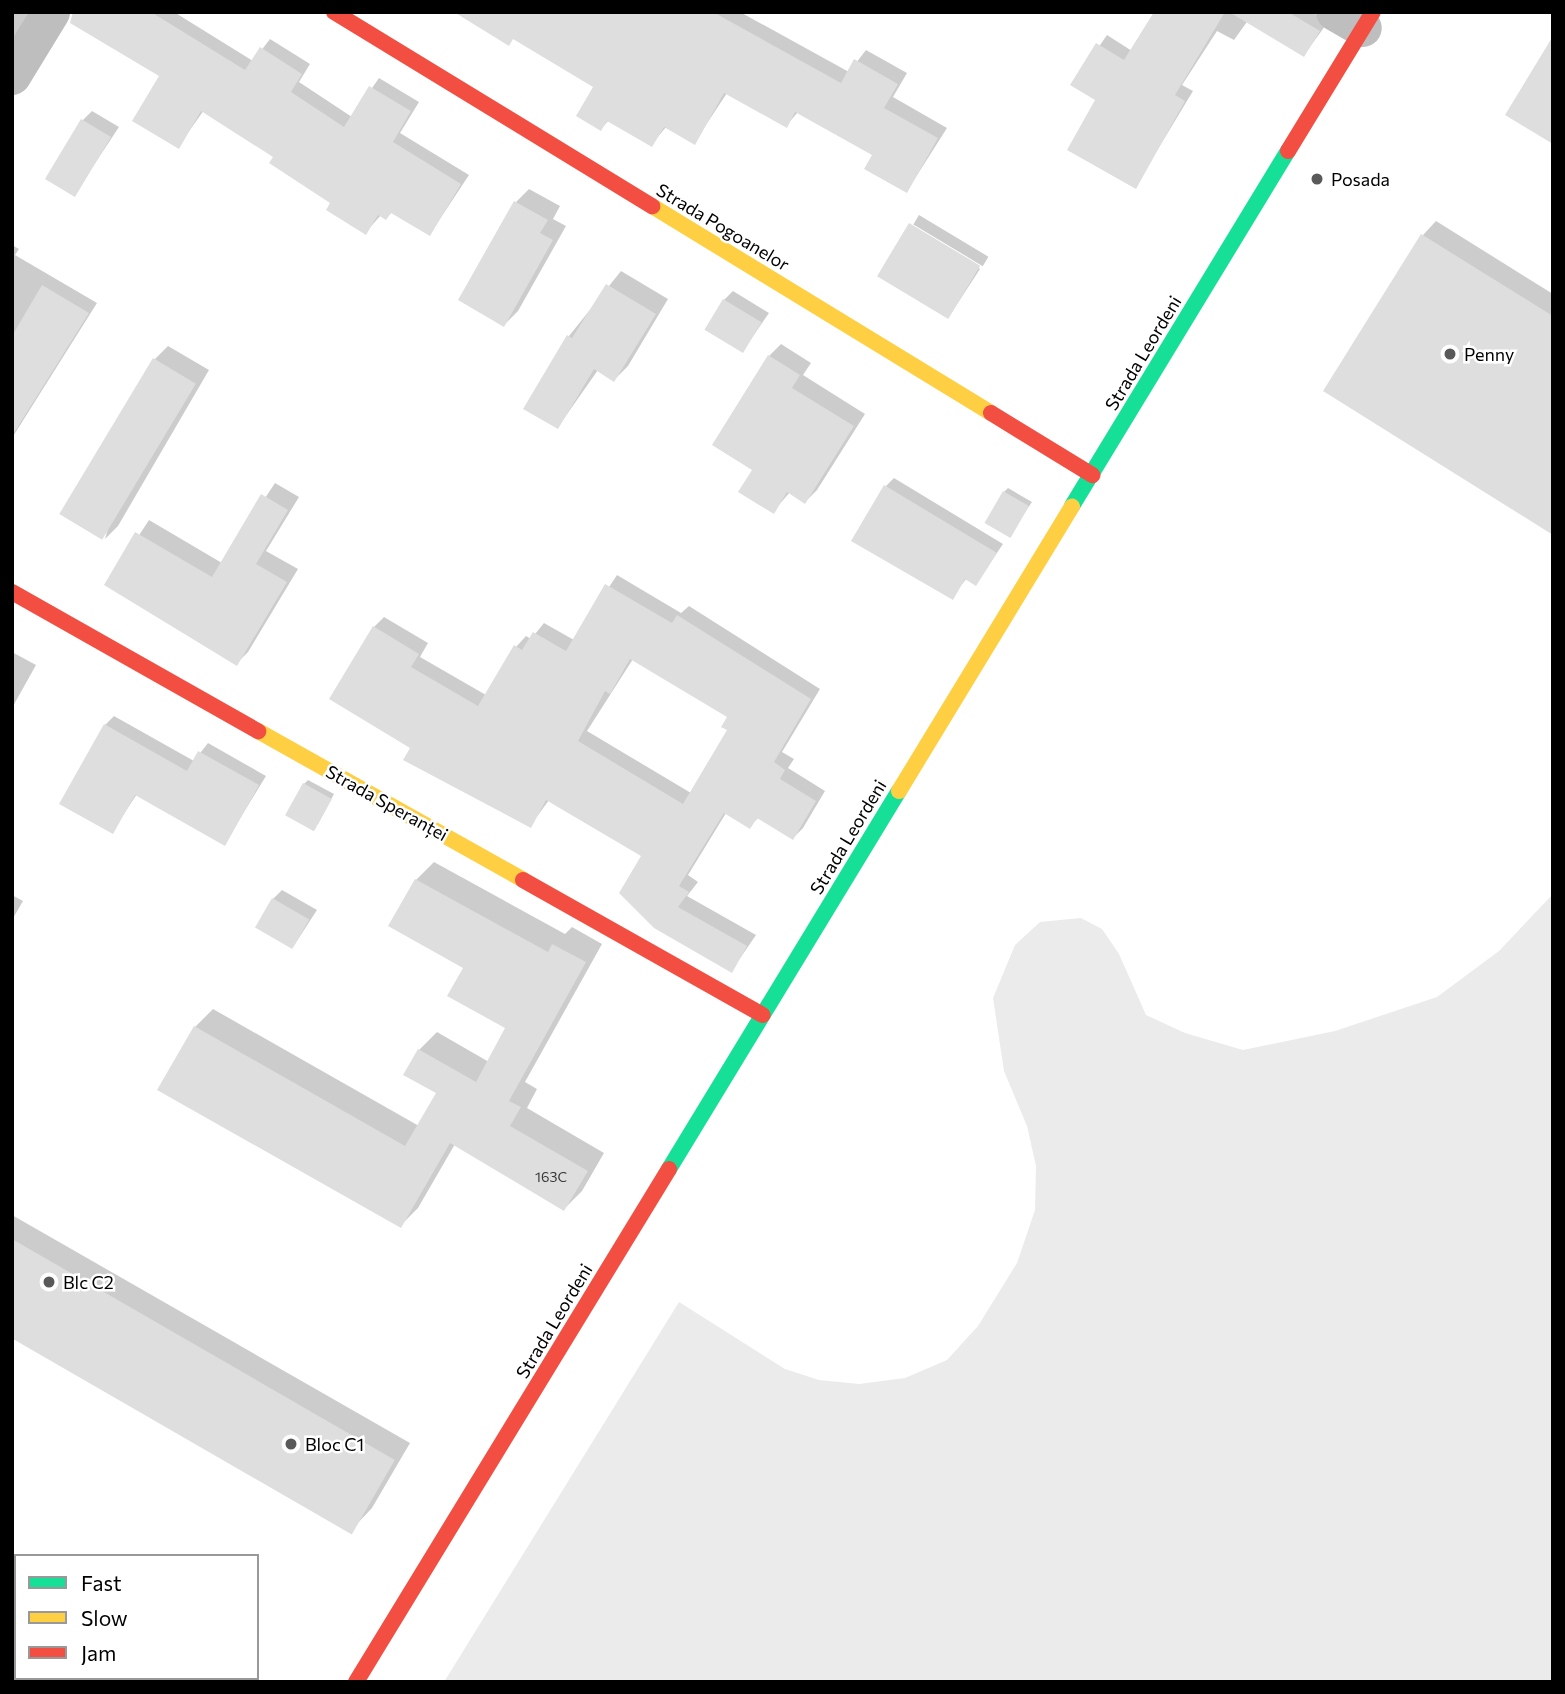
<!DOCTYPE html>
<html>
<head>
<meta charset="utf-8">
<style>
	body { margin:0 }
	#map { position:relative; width:1565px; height:1694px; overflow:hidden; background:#fff; font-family:Commissioner,sans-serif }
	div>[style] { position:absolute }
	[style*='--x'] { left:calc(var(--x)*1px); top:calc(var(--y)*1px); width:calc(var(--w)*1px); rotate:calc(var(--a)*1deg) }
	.green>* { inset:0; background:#ebebeb }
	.shadow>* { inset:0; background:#0003; transform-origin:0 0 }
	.building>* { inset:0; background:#dedede; transform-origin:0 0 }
	.street>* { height:38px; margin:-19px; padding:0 19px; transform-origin:19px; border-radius:19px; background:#bebebe }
	.fast>* { height:16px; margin:-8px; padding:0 8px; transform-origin:8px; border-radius:8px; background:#16e098 }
	.slow>* { height:16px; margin:-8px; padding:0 8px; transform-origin:8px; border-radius:8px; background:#ffcf43 }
	.jam>* { height:16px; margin:-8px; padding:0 8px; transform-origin:8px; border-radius:8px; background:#f24e42 }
	.dots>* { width:19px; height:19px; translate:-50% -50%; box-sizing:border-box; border:4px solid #fff; border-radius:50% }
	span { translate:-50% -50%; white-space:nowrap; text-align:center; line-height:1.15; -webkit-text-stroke:5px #fff; paint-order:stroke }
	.number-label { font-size:14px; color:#383838 }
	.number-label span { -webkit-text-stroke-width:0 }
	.poi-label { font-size:18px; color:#000 }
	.left { translate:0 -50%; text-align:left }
	.street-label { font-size:18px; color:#000 }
	.frame { position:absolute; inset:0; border:14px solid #000; pointer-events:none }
	.legend { position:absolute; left:14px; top:1554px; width:245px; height:126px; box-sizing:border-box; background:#fff; border:2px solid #999; margin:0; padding:9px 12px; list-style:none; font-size:21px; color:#000 }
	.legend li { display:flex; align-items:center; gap:14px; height:35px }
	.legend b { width:35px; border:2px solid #999 }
</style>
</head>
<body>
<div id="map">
	<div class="green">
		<div style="clip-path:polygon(1553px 894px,1553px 1682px,444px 1682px,679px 1302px,785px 1369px,819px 1380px,859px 1384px,905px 1378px,947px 1360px,978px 1326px,1017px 1263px,1035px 1210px,1036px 1166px,1027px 1126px,1004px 1071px,993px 998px,1015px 945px,1040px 922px,1081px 918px,1102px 929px,1119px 954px,1146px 1015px,1185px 1033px,1243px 1050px,1335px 1031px,1437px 997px,1499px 951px)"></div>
	</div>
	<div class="shadow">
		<div style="clip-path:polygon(12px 12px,29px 12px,12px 41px)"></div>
		<div style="clip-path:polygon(94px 12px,174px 12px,253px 61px,270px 39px,310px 64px,299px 82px,352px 117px,379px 78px,419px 102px,400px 133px,469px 175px,430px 234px,392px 212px,386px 218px,381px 215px,366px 232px,275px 156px,204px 110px,178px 147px,161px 75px)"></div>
		<div style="clip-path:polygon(638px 12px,740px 12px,849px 72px,866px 50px,907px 73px,893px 97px,947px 128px,907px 191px,874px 155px,798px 112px,786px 126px,727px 93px,694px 143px,666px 127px,652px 144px,609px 120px,601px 129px,595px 86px,514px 38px)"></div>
		<div style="clip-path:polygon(1157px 12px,1254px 12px,1234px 40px,1217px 31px,1182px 85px,1193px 91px,1135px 187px,1097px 99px,1073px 84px,1107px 35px,1132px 51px)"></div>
		<div style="clip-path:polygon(1265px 12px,1312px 12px,1328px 22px,1304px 55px)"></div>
		<div style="clip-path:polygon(92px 111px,119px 127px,74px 195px,83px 120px)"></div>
		<div style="clip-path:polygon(529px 189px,560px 206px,553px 219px,566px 226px,518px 311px,504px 325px,516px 202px)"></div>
		<div style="left:919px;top:215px;width:81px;height:11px;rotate:31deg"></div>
		<div style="clip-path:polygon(1436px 221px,1553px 294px,1553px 533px,1423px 235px)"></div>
		<div style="clip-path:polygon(910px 226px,980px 269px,948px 318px)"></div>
		<div style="clip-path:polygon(12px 245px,19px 249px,15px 255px,97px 303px,12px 438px)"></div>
		<div style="clip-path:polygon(621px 271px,668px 299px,628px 366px,614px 380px,598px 370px,558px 427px,569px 336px)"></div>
		<div style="clip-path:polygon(733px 291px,769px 313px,742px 352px,724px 300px)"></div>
		<div style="clip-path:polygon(781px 344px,811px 363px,803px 375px,865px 414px,817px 490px,805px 502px,790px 492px,773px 512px,769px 356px)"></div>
		<div style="clip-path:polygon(168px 346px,209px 370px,118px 526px,105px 539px,155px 359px)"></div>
		<div style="clip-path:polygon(894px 478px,1003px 544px,976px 584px,967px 578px,952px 597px,886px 486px)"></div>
		<div style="clip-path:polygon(275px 483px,299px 497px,266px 551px,298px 569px,248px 652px,236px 664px,107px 584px,149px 520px,222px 563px)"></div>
		<div style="clip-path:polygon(1008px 488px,1032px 502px,1009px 536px,1004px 492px)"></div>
		<div style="clip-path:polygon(evenodd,617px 575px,681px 613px,689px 606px,820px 689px,782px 752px,794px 759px,788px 768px,825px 791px,803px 828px,793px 838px,759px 817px,749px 827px,726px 813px,688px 875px,698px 882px,687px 896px,756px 935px,732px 970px,655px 927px,643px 856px,549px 800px,530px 826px,412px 747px,374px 627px,384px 617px,428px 643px,420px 657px,486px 695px,516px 647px,526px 636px,531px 639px,544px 623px,574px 640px,617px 575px,633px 659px,729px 716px,729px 730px,691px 793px,587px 731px,633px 659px)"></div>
		<div style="clip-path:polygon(12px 652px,36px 665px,12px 708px)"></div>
		<div style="clip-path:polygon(114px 716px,194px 761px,208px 743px,266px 776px,225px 843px,137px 794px,112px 832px,105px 725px)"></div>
		<div style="clip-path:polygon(308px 780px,334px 794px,318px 824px,304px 784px)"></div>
		<div style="clip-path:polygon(434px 862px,565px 934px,572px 927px,602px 944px,525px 1082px,537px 1089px,527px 1108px,604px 1153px,582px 1191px,564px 1209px,455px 1144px,418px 1208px,400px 1226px,195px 1027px,213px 1009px,419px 1126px,438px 1093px,406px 1074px,419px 1050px,437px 1032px,489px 1062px,508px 1028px,465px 968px,416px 880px)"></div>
		<div style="clip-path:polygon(282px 890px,317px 910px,293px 947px,273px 899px)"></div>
		<div style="clip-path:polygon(12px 895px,23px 901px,12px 920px)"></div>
		<div style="clip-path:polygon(12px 1215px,410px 1443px,372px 1508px,356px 1525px,12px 1326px)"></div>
	</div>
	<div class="building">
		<div style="clip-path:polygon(73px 12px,151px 12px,245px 70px,260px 47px,302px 74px,291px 92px,344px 127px,369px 86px,411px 111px,393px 142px,461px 184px,430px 236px,391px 213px,386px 220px,378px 215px,366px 235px,326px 210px,330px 203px,269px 163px,273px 157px,201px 111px,179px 149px,132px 121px,159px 76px,70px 23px)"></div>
		<div style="clip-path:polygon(454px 12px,713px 12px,841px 83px,854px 59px,898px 84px,884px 108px,938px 138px,907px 193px,864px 169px,872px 155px,795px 112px,787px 128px,724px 93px,695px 145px,664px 127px,652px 147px,607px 121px,601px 131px,576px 116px,593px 87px,513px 39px,509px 46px)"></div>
		<div style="clip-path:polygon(1154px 12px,1225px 12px,1175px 95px,1185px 101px,1136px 189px,1067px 150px,1095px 100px,1070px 85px,1096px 43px,1124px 60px)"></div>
		<div style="clip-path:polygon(1229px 12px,1288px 12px,1320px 31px,1304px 57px)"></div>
		<div style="clip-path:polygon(1553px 36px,1553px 144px,1505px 115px)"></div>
		<div style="left:81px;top:119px;width:35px;height:70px;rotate:31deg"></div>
		<div style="clip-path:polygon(514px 201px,548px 220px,540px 233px,553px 240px,504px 327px,458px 300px)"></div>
		<div style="left:909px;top:223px;width:83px;height:62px;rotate:31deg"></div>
		<div style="clip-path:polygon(1421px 234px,1553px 316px,1553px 535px,1323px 391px)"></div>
		<div style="clip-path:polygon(606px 284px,656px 314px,614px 382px,594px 369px,558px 429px,523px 409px,567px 335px,572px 338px)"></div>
		<div style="clip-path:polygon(42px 285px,89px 313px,12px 436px,12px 336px)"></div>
		<div style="left:723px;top:299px;width:45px;height:36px;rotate:31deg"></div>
		<div style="clip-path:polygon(768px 355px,800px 375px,792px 388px,854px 426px,805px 504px,787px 492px,774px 514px,738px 492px,752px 470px,712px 445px)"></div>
		<div style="left:153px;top:358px;width:50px;height:182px;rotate:31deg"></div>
		<div style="clip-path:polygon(884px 485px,997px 553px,976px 586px,965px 579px,953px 600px,851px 541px)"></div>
		<div style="left:1003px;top:491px;width:30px;height:37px;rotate:30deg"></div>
		<div style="clip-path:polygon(261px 494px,288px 510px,256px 564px,287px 582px,237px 666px,104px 585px,135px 532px,212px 577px)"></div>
		<div style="clip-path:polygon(evenodd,605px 584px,672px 623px,677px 615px,811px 699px,774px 762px,785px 770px,780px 779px,816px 801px,793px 840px,757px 818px,750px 829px,724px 813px,679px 886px,689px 892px,678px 907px,747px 946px,732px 973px,654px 928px,619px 893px,641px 856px,546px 800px,531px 828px,403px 760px,410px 748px,329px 699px,373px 626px,419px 654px,411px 667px,478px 706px,514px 645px,522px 650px,533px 632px,566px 651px,605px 584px,630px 659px,727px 717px,721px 727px,727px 730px,683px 804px,578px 741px,605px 691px,610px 694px,630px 659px)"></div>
		<div style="clip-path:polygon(104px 724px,187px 771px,198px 751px,259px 785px,225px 846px,135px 795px,113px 834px,59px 804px)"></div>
		<div style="left:303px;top:783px;width:33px;height:37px;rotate:29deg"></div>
		<div style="clip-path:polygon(415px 879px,548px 952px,552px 944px,586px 962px,509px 1101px,521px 1107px,510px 1126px,588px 1171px,564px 1211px,450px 1143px,401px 1228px,157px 1090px,194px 1026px,405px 1146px,436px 1093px,403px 1075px,418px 1049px,476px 1082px,505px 1028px,447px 996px,463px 968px,388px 926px)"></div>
		<div style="left:272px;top:898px;width:43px;height:34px;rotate:30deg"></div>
		<div style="left:12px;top:1239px;width:442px;height:86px;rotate:30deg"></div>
	</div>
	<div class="street">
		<div style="--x:1335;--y:12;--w:32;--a:30"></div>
		<div style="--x:12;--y:76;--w:75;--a:-58.6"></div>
	</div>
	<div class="fast">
		<div style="--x:1072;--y:506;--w:416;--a:-58.7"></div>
		<div style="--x:669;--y:1169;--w:442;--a:-58.7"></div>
	</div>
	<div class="slow">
		<div style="--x:652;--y:206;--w:397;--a:31.4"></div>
		<div style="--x:258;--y:731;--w:304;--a:29.3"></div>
		<div style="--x:899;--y:791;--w:333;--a:-58.7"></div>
	</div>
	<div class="jam">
		<div style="--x:334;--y:12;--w:373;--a:31.4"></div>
		<div style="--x:1288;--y:151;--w:163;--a:-58.6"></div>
		<div style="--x:991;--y:413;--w:119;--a:31.5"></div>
		<div style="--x:12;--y:592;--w:283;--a:29.5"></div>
		<div style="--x:523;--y:880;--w:275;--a:29.4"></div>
		<div style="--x:356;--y:1682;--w:601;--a:-58.61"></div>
	</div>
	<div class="dots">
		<div style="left:1317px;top:179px;background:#595959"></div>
		<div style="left:1450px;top:354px;background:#595959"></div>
		<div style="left:49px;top:1282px;background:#595959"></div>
		<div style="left:291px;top:1444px;background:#595959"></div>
	</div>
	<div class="number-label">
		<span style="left:551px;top:1177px">163C</span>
	</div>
	<div class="poi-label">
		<span class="left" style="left:1331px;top:179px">Posada</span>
		<span class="left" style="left:1464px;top:354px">Penny</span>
		<span class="left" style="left:63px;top:1282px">Blc C2</span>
		<span class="left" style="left:305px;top:1444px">Bloc C1</span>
	</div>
	<div class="street-label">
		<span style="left:723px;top:227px;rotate:31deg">Strada Pogoanelor</span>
		<span style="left:1143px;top:353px;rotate:-59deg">Strada Leordeni</span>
		<span style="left:387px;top:803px;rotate:29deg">Strada Speranței</span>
		<span style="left:848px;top:837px;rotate:-59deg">Strada Leordeni</span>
		<span style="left:554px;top:1321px;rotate:-59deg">Strada Leordeni</span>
	</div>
	<div class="frame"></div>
	<ul class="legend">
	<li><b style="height:9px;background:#16e098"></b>Fast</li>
	<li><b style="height:9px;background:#ffcf43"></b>Slow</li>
	<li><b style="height:9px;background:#f24e42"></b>Jam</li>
	</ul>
</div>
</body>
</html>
